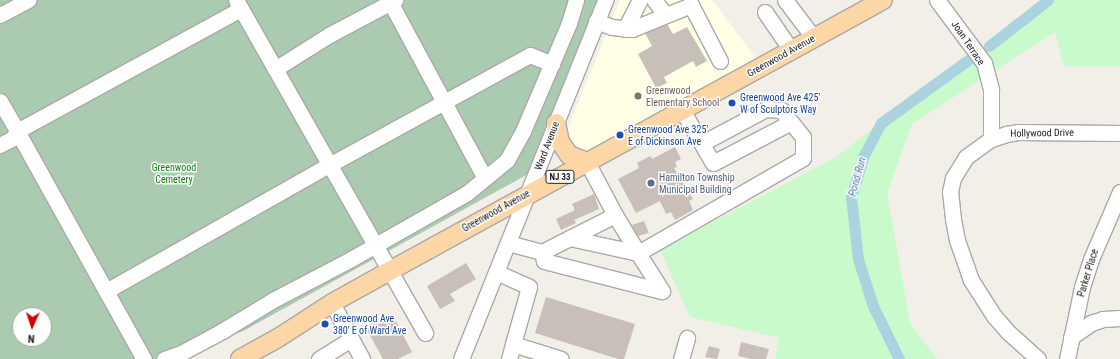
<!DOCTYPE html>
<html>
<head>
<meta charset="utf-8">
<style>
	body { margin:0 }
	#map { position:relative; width:1120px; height:359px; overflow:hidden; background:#f2efe9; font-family:"Roboto Condensed",sans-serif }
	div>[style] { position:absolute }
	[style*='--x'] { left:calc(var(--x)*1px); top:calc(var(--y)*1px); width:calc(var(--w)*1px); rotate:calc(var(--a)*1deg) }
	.education>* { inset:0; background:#ffffe5 }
	.cemetery>* { inset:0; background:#aacbaf }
	.park>* { inset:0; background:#c8facc }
	.canal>* { height:11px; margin:-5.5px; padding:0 5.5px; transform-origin:5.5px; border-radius:5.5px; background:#aad3df }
	.building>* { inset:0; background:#c7bfb8 }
	.roads { filter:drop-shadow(1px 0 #a9a9a9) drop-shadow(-1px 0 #a9a9a9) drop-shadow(0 1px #a9a9a9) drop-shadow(0 -1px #a9a9a9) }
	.minor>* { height:15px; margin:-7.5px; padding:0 7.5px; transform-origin:7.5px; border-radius:7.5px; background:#fff }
	.major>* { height:18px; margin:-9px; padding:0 9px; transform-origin:9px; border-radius:9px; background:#fcd6a4 }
	.dots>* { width:11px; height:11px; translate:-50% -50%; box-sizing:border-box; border:2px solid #fff; border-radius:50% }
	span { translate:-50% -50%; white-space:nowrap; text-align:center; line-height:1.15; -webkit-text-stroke:3px #fff; paint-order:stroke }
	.shield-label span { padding:1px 3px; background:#fff; border:1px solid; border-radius:3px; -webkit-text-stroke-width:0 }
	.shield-label { font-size:9px; color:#222; font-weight:700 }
	.street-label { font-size:10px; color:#222 }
	.education-label { font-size:10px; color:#785e54 }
	.left { translate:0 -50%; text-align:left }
	.transit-label { font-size:10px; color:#164399 }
	.park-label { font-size:10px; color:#0c8416 }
	.service-label { font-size:10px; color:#4e5e75 }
	.water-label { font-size:11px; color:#4a7aab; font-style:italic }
	.north { position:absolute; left:12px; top:307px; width:40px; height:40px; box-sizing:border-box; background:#fff; border:1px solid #a7a7a7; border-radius:50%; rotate:183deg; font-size:11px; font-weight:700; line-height:16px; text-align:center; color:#222 }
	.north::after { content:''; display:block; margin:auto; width:14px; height:18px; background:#d40000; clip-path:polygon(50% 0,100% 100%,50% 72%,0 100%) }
</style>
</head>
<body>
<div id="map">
	<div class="education">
		<div style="clip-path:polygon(620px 0,712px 0,758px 61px,593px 151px,578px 155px,565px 137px,567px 130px)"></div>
	</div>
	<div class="cemetery">
		<div style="clip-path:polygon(evenodd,0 0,609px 0,541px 167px,245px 330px,175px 359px,0 359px,0 0,20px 315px,44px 315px,44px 339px,20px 339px,20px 315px)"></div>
	</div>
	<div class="park">
		<div style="clip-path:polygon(1043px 0,1120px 0,1120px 67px,1064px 66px,1055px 32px,912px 124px,887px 193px,910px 323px,937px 359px,775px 359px,779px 338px,690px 317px,660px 250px,836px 157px)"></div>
	</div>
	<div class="canal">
		<div style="--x:989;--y:46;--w:75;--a:-37.9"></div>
		<div style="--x:899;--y:359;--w:59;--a:-116.1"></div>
		<div style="--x:873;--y:306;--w:49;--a:-107.7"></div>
		<div style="--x:858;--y:259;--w:62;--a:-96.4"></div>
		<div style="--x:851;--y:197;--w:44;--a:-72.8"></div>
		<div style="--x:864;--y:155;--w:36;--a:-62"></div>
		<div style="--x:881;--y:123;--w:107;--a:-35.9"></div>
	</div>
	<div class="building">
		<div style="clip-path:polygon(667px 24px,673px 34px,687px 27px,707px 61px,696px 67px,693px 61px,664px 77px,667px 83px,656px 88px,638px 54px,652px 46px,645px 33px)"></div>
		<div style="clip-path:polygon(675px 147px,681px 159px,675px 162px,677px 167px,674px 168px,693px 199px,689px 201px,693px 210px,675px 220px,671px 212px,666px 214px,660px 201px,636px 213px,618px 179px,639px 168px,637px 163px,650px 156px,652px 159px)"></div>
		<div style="clip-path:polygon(594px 194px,599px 209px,574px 220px,576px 223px,561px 230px,556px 219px,575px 210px,572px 204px)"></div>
		<div style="clip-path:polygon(644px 221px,649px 233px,638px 236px,632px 225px)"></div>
		<div style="clip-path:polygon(466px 263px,476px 279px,450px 294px,455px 301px,440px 309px,427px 286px)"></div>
		<div style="clip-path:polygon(546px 297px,635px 324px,624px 359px,618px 359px,535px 333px)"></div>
		<div style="clip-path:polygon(392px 314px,412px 352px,398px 359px,383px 359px,366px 328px)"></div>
		<div style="clip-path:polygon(741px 342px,769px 349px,766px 359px,751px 359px,738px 356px)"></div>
		<div style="clip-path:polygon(709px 346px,720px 349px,717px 359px,705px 357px)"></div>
	</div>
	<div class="roads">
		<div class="minor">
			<div style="--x:236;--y:0;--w:383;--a:60.4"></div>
			<div style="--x:389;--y:0;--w:202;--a:61.7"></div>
			<div style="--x:654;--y:0;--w:18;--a:52"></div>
			<div style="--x:785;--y:0;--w:48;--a:52.7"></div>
			<div style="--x:937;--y:0;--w:79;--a:53.3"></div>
			<div style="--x:984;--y:63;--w:28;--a:75"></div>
			<div style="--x:991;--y:90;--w:49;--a:90"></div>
			<div style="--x:765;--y:12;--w:46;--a:55.6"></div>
			<div style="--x:0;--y:15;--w:32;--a:-28"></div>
			<div style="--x:596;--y:21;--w:17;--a:21"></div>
			<div style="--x:612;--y:27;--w:20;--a:6"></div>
			<div style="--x:632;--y:29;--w:64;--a:-22.1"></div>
			<div style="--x:691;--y:5;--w:63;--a:62.6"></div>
			<div style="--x:625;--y:29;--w:33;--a:-63"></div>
			<div style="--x:275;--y:69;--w:64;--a:-32.2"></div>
			<div style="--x:329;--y:35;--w:75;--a:-27.9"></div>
			<div style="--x:0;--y:101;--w:34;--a:60"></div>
			<div style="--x:17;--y:131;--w:255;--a:-28.6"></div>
			<div style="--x:682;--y:110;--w:61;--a:59.7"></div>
			<div style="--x:713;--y:163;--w:88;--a:-27.7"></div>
			<div style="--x:0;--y:145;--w:15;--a:-28"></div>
			<div style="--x:13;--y:138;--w:8;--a:-60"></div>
			<div style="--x:17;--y:131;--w:261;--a:60.9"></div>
			<div style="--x:587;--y:162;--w:60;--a:62.2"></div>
			<div style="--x:615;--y:215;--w:44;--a:58.8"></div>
			<div style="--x:638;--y:253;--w:190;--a:-29.9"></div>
			<div style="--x:803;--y:158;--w:21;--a:-90"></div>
			<div style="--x:803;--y:137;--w:35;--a:-129"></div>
			<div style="--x:781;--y:110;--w:15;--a:-176"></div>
			<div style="--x:766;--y:109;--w:72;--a:152"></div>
			<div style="--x:508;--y:243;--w:35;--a:15"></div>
			<div style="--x:542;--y:252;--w:82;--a:-26.9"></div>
			<div style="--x:542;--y:252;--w:9;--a:77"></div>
			<div style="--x:544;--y:261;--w:122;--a:14.3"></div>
			<div style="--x:662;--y:291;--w:45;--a:-122.3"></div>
			<div style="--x:638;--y:253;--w:70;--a:-167.6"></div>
			<div style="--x:496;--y:272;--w:36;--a:24"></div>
			<div style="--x:529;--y:287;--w:59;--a:105.7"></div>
			<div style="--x:513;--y:344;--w:50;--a:17.4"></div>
			<div style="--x:106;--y:291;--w:256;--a:-29.5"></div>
			<div style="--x:329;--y:165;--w:229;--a:-28.7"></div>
			<div style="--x:530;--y:55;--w:24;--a:22"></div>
			<div style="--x:332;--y:303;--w:64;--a:61.8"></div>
			<div style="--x:1071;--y:337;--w:24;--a:-35"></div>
			<div style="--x:1091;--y:323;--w:13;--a:-18"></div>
			<div style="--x:1103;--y:319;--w:17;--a:-3"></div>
			<div style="--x:164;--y:359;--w:18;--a:-19"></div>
			<div style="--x:181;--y:353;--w:47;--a:-28.2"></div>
			<div style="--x:222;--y:331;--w:60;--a:-31.3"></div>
			<div style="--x:273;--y:300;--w:88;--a:-27.7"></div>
			<div style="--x:351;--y:259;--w:133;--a:-29.6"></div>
			<div style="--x:467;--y:193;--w:52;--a:-39.5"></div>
			<div style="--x:507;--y:160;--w:33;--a:-61"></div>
			<div style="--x:523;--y:131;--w:117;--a:-66.9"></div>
			<div style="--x:569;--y:23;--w:24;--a:-73"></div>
			<div style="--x:319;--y:359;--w:38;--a:-32"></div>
			<div style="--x:461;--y:359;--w:387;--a:-68.1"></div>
			<div style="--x:509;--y:359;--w:16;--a:-75"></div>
			<div style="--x:681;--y:359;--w:22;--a:-74"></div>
			<div style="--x:1038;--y:359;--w:40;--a:-138"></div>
			<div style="--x:1008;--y:332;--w:21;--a:-131"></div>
			<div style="--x:994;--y:316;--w:43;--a:-122.6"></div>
			<div style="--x:971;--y:280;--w:42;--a:-109.3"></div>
			<div style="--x:957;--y:240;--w:21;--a:-101"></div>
			<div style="--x:953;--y:219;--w:27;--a:-96"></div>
			<div style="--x:950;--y:192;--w:14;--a:-78"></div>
			<div style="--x:953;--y:178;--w:25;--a:-58"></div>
			<div style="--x:966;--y:157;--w:31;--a:-36"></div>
			<div style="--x:991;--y:139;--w:16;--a:-18"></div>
			<div style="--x:1006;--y:134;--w:12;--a:-9"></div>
			<div style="--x:1018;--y:132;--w:102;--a:0.6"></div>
			<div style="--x:1067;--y:359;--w:74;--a:-78.2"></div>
			<div style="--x:1082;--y:287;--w:29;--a:-72"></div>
			<div style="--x:1091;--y:259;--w:73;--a:-66.6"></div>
		</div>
		<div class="major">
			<div style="--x:556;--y:123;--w:19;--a:78"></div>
			<div style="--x:560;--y:142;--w:16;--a:55"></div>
			<div style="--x:569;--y:155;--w:19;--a:21"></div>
			<div style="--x:240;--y:359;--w:43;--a:-28.9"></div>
			<div style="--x:278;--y:338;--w:64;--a:-32.9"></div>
			<div style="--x:332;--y:303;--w:60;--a:-29.1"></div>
			<div style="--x:384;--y:274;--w:569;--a:-28.77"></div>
		</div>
	</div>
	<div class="dots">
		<div style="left:638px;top:96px;background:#8d6e63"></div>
		<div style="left:732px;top:103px;background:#1a4fb4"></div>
		<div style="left:620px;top:135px;background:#1a4fb4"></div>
		<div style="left:651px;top:183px;background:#5c6f8a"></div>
		<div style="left:325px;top:324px;background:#1a4fb4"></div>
	</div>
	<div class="shield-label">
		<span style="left:560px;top:177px">NJ 33</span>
	</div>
	<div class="street-label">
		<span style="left:968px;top:43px;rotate:56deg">Joan Terrace</span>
		<span style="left:781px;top:56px;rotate:-29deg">Greenwood Avenue</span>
		<span style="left:1042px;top:133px;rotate:-1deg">Hollywood Drive</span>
		<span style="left:547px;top:146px;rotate:-69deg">Ward Avenue</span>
		<span style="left:496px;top:211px;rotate:-29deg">Greenwood Avenue</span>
		<span style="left:1088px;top:273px;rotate:-73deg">Parker Place</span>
	</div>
	<div class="education-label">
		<span class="left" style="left:646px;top:96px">Greenwood<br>Elementary School</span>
	</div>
	<div class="transit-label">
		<span class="left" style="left:740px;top:103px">Greenwood Ave 425'<br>W of Sculptors Way</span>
		<span class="left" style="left:628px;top:135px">Greenwood Ave 325'<br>E of Dickinson Ave</span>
		<span class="left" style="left:333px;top:324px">Greenwood Ave<br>380' E of Ward Ave</span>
	</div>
	<div class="park-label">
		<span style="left:174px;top:173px">Greenwood<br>Cemetery</span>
	</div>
	<div class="service-label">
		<span class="left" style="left:659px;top:183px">Hamilton Township<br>Municipal Building</span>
	</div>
	<div class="water-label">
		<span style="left:858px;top:177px;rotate:-75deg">Pond Run</span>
	</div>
	<div class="north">N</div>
</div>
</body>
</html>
